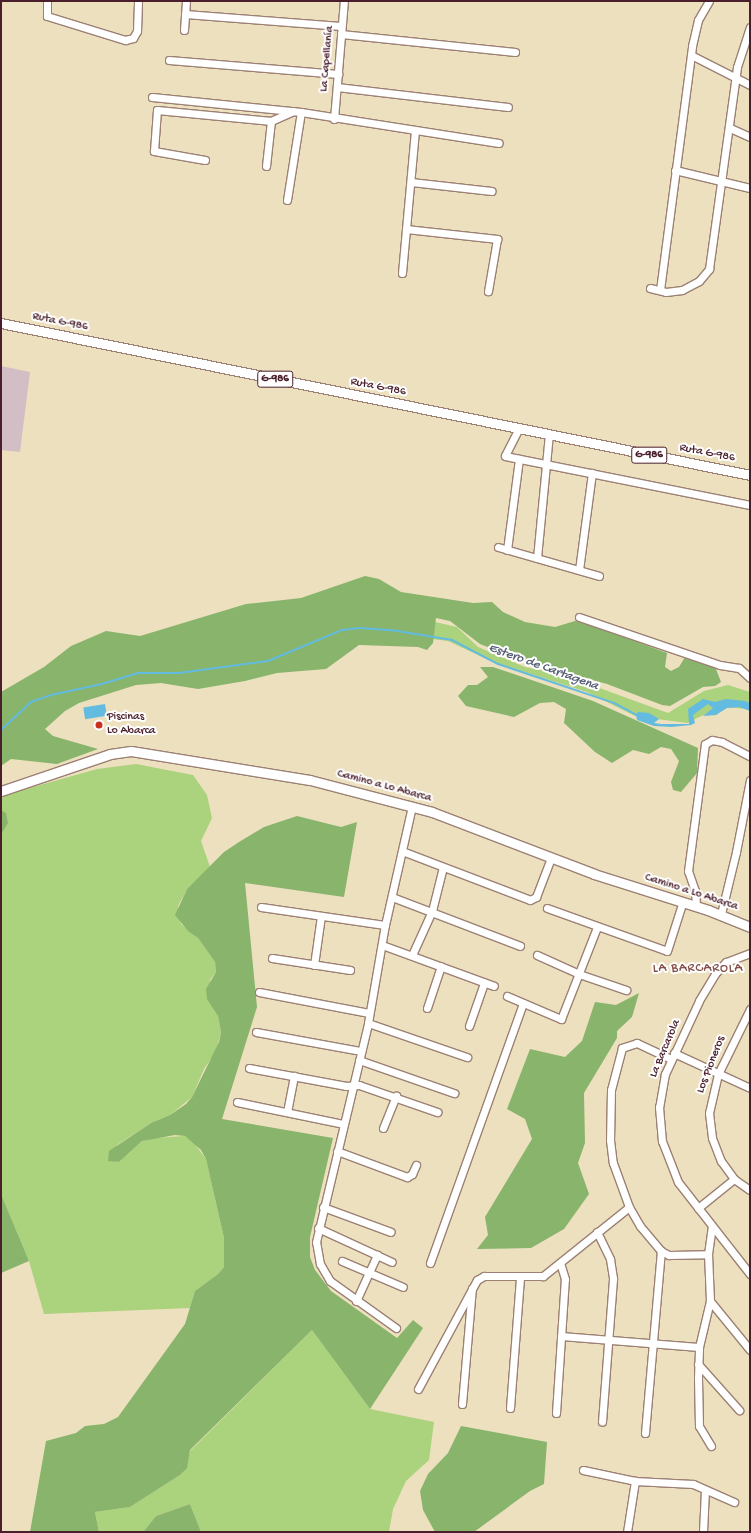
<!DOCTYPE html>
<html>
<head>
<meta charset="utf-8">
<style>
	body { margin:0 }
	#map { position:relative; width:751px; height:1533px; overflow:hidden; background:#ede0be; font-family:"Gochi Hand",sans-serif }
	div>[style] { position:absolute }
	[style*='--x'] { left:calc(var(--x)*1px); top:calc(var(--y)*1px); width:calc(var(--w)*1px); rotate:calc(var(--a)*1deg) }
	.industrial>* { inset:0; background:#d2bec4 }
	.green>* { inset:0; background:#abd27c }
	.forest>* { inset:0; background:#88b46c }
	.water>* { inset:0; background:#63bbe0; transform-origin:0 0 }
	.stream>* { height:2px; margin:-1px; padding:0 1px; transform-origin:1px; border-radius:1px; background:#63bbe0 }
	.roads { filter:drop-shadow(1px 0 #9c8074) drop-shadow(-1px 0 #9c8074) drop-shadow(0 1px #9c8074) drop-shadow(0 -1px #9c8074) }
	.minor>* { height:7px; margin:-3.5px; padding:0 3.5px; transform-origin:3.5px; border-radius:3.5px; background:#fff }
	.major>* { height:9px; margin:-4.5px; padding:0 4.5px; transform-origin:4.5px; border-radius:4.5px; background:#fff }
	.dots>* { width:11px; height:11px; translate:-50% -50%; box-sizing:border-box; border:2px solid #fff; border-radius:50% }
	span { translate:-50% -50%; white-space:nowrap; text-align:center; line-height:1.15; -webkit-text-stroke:4px #fff; paint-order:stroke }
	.shield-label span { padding:1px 3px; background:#fff; border:1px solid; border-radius:3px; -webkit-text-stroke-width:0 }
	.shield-label { font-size:11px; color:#4a1f2b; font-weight:700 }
	.street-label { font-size:12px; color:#4a1f2b }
	.poi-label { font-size:12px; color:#4a1f2b }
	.left { translate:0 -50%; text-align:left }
	.water-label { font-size:13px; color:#545d73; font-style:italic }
	.neighbourhood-label { font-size:13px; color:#845049; letter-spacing:1px }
	.frame { position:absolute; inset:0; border:2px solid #4a1f2b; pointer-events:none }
</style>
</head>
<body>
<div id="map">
	<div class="industrial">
		<div style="clip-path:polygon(1px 366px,30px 372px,20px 452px,1px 450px)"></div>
	</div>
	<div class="green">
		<div style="clip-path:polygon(404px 615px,457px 627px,478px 647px,525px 667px,561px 674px,668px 713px,704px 691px,728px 685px,750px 692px,750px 709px,720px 707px,687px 723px,635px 716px,587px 692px,495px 663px,448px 641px,356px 630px)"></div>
		<div style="clip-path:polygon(136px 764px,193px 775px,207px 795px,212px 818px,201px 841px,210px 867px,187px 889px,178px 906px,181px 924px,198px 938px,215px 962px,216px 972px,210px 980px,213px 1007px,218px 1016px,221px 1032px,216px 1051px,204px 1069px,192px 1097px,170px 1115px,151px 1123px,117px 1145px,108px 1160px,119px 1162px,142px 1141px,153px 1138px,185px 1136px,194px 1143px,206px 1159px,224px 1238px,226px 1257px,224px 1267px,218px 1274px,195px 1291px,190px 1308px,44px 1314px,29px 1261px,1px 1194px,1px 834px,6px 813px,1px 810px,1px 796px,97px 769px)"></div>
		<div style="clip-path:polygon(312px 1330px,370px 1409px,434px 1422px,429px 1460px,406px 1481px,393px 1509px,389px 1532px,201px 1532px,190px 1504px,156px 1516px,143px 1532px,99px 1532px,95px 1512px,130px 1507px,180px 1475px,186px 1468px,190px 1451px)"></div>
	</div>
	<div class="forest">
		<div style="clip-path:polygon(365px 576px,379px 579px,401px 592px,473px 603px,492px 602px,503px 612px,525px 622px,555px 627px,575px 621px,584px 622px,667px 653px,665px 667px,671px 671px,679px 667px,685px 657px,714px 664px,721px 682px,715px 686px,703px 687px,670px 706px,662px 705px,607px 684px,527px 662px,480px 644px,450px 621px,436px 618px,433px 643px,427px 650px,418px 647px,359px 645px,326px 669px,277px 673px,245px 681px,198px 689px,161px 683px,136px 685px,79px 703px,65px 711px,45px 729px,53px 736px,98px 749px,57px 764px,11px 759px,1px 766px,1px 692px,44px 667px,71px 646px,106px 631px,140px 636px,246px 604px,301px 598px)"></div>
		<div style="clip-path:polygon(480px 667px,493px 667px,593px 701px,698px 748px,697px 773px,681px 792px,673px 790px,671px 782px,679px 761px,671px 749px,661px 747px,649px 754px,633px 750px,612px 763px,595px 752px,564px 723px,566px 709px,554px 702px,540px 703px,514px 717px,466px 706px,458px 696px,468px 685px,477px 685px,488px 677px)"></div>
		<div style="clip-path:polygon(1px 810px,6px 813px,8px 823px,1px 834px)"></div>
		<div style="clip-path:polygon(297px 816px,341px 827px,357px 822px,344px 897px,245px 883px,257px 1007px,222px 1119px,333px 1138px,310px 1237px,310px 1257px,315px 1270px,331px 1291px,397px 1338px,413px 1320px,423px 1328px,370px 1409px,312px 1330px,190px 1450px,187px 1468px,180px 1475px,130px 1507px,95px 1512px,99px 1532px,30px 1532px,46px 1441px,76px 1433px,85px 1426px,104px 1424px,118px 1417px,185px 1324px,195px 1291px,218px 1274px,224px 1267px,224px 1238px,206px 1159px,201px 1150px,185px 1136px,175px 1135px,142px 1141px,119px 1162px,108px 1161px,109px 1151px,151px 1123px,170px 1115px,186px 1104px,192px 1097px,219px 1042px,221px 1032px,218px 1016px,207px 999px,206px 989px,216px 972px,215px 962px,198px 938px,188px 931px,175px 915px,187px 889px,224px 852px,239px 842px,264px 827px)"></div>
		<div style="clip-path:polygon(639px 993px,632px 1017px,617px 1031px,617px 1038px,584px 1093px,585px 1143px,578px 1163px,589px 1194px,564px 1229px,531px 1248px,477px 1249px,488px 1235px,485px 1217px,532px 1139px,525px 1119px,507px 1109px,530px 1049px,565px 1057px,582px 1041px,595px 1002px,616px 1005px)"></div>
		<div style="clip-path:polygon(1px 1194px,29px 1261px,1px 1273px)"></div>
		<div style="clip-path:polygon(461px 1426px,547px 1442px,544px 1484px,530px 1491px,474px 1532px,435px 1532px,423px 1510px,420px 1491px,428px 1474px,448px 1453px)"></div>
		<div style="clip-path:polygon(190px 1504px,201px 1532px,143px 1532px,156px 1516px)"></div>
	</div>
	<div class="water">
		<div style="clip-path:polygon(703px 699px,715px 702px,726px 699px,745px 701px,750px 703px,750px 711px,739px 707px,727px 708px,716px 715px,703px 716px,713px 708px,708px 704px,693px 715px,695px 723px,691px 725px,671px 727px,654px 726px,637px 720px,636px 715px,638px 712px,649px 713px,659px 719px,654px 723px,661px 724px,689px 724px,688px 709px)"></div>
		<div style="left:105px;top:704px;width:12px;height:22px;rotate:81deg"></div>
	</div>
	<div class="stream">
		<div style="--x:1;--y:730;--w:41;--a:-43"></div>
		<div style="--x:31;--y:702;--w:21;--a:-19"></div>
		<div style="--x:51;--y:695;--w:52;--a:-12.2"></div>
		<div style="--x:102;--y:684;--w:37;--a:-17"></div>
		<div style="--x:137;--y:673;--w:42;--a:0"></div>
		<div style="--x:179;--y:673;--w:90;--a:-7.7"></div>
		<div style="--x:268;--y:661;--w:80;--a:-22.7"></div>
		<div style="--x:342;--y:630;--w:18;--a:-6"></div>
		<div style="--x:360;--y:628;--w:31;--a:4"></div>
		<div style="--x:391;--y:630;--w:62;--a:9.3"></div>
		<div style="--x:452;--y:640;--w:52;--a:27.6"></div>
		<div style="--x:498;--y:664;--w:122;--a:18.6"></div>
		<div style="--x:614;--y:703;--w:27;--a:28"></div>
	</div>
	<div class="roads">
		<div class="minor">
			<div style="--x:47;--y:1;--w:15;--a:90"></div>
			<div style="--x:47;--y:16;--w:82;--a:17.1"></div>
			<div style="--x:125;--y:40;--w:8;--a:-14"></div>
			<div style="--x:133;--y:38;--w:8;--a:-60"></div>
			<div style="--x:137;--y:31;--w:30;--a:-88"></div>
			<div style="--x:185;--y:14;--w:156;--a:4.4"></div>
			<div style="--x:184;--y:30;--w:29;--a:-86"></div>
			<div style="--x:341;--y:34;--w:175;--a:5.9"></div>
			<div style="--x:691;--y:55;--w:66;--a:27"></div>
			<div style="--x:169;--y:60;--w:170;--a:4.7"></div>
			<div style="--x:337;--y:87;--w:172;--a:6.7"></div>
			<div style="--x:152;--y:97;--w:150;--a:5.7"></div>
			<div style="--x:301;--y:112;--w:200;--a:8.9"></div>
			<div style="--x:334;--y:119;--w:118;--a:-85.2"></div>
			<div style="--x:730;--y:128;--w:22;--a:24"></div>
			<div style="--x:205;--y:160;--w:52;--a:-170"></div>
			<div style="--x:154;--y:151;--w:41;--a:-85.8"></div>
			<div style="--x:157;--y:110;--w:115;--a:5.5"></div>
			<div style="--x:271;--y:121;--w:24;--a:-24"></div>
			<div style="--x:266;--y:166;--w:45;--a:-83.7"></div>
			<div style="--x:675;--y:170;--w:77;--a:13.5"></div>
			<div style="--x:411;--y:182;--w:81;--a:6.4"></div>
			<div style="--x:287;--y:200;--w:89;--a:-81"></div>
			<div style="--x:406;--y:229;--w:92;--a:6.3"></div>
			<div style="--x:497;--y:239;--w:53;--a:99.8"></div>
			<div style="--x:402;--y:273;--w:143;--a:-84.8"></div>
			<div style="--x:650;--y:288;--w:16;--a:14"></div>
			<div style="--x:666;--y:292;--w:16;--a:-7"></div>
			<div style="--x:682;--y:290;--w:19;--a:-28"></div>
			<div style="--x:699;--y:281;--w:16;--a:-50"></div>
			<div style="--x:709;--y:269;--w:204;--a:-82.1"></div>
			<div style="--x:737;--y:67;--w:42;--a:-72"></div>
			<div style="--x:660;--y:290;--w:246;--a:-82.5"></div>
			<div style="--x:692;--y:46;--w:27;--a:-77"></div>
			<div style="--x:698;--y:20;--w:22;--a:-60"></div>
			<div style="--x:519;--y:428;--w:31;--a:117"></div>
			<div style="--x:505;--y:456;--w:250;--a:11.3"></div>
			<div style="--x:498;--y:547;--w:105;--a:16"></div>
			<div style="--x:507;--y:550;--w:92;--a:-82.5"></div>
			<div style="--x:537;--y:558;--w:125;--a:-84.5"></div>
			<div style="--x:579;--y:570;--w:98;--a:-82.4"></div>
			<div style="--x:579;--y:617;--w:149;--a:18.8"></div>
			<div style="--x:720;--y:665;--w:19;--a:9"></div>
			<div style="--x:739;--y:668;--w:15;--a:42"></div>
			<div style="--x:402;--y:851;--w:137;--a:20.9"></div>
			<div style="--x:530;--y:900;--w:7;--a:-27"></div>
			<div style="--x:536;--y:897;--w:42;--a:-69"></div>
			<div style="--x:392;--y:897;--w:137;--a:20.9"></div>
			<div style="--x:696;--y:905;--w:14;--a:-94"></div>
			<div style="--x:695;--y:891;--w:21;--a:-109"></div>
			<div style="--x:688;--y:871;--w:128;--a:-82.4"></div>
			<div style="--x:705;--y:744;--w:8;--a:-30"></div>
			<div style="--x:712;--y:740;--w:10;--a:11"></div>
			<div style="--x:722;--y:742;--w:31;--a:27"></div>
			<div style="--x:261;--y:907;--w:125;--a:8.3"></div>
			<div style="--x:547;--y:908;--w:127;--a:19.7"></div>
			<div style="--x:667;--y:951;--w:52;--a:-72.3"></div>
			<div style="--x:721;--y:914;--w:64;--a:-76.4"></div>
			<div style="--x:736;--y:852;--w:73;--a:-79"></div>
			<div style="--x:382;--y:945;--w:119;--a:20.1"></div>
			<div style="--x:750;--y:953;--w:26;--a:159"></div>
			<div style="--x:726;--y:962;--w:16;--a:133"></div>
			<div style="--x:715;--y:974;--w:31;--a:121"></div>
			<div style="--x:699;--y:1001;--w:81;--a:115"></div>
			<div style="--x:665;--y:1074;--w:34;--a:100"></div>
			<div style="--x:659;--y:1107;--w:34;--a:85"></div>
			<div style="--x:662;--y:1141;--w:44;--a:68.7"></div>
			<div style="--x:678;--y:1182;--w:117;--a:52"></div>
			<div style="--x:412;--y:955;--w:48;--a:-65.6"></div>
			<div style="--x:432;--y:911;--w:45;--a:-76"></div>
			<div style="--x:537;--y:955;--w:46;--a:24.3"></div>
			<div style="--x:579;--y:974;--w:50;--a:18.8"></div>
			<div style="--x:272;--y:958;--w:79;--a:8.7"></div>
			<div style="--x:314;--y:965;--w:49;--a:-81.9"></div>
			<div style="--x:259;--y:992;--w:112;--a:10.8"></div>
			<div style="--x:507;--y:996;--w:59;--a:23.1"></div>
			<div style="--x:561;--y:1019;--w:99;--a:-68.6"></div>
			<div style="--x:427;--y:1008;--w:44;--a:-71.6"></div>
			<div style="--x:750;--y:1009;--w:72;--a:116.2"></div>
			<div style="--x:718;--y:1074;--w:40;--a:103"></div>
			<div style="--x:709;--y:1113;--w:25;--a:83"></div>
			<div style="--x:712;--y:1138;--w:25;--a:69"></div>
			<div style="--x:721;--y:1161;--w:22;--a:54"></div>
			<div style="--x:734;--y:1179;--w:19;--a:35"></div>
			<div style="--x:368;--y:1023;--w:105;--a:19"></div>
			<div style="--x:469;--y:1026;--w:46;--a:-70.8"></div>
			<div style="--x:256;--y:1032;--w:107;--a:10.3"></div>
			<div style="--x:674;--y:1053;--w:84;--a:24.7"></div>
			<div style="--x:671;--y:1059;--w:38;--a:-155"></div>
			<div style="--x:637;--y:1043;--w:16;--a:162"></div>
			<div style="--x:622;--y:1048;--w:43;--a:104.7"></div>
			<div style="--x:611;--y:1090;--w:50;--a:91.1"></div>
			<div style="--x:610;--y:1140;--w:23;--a:83"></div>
			<div style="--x:613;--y:1163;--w:47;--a:70"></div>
			<div style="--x:629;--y:1207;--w:22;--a:60"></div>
			<div style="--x:640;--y:1226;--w:33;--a:50"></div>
			<div style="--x:661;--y:1251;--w:9;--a:27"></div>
			<div style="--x:669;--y:1255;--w:39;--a:-1"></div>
			<div style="--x:359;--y:1060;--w:101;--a:19.2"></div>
			<div style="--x:249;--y:1068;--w:99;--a:10.5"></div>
			<div style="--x:346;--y:1086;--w:13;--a:-4"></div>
			<div style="--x:359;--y:1085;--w:83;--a:19.1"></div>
			<div style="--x:237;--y:1102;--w:108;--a:11.7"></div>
			<div style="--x:287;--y:1112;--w:37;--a:-79"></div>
			<div style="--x:383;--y:1128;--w:35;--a:-68"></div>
			<div style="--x:337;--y:1151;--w:75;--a:20.4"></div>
			<div style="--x:407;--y:1177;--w:6;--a:-31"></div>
			<div style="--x:412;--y:1174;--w:10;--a:-66"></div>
			<div style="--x:323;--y:1207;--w:72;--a:20.2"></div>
			<div style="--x:698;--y:1208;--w:46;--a:-38.9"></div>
			<div style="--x:318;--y:1228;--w:81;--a:24.7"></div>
			<div style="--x:597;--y:1232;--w:30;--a:64"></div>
			<div style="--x:610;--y:1259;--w:20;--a:81"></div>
			<div style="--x:613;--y:1279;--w:143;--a:94.4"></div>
			<div style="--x:342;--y:1261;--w:66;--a:23.1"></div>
			<div style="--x:430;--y:1263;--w:276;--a:-70.3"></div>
			<div style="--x:356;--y:1301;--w:51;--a:-65.5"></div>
			<div style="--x:710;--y:1301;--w:63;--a:50.8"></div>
			<div style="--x:396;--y:1328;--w:81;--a:-144.5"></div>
			<div style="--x:330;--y:1281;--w:20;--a:-120"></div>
			<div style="--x:320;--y:1264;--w:22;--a:-100"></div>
			<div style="--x:316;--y:1242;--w:225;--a:-76.6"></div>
			<div style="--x:368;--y:1023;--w:99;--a:-80.2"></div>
			<div style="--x:385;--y:925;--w:122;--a:-77.2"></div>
			<div style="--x:561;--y:1336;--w:138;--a:4.6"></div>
			<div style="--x:698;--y:1364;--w:62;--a:48.3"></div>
			<div style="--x:418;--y:1389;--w:124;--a:-61.6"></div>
			<div style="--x:477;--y:1280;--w:8;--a:-30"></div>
			<div style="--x:484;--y:1276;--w:59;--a:0"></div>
			<div style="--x:543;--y:1276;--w:110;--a:-38.7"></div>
			<div style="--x:462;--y:1404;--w:116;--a:-85.1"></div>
			<div style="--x:510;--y:1408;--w:131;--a:-85.6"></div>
			<div style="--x:556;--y:1413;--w:134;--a:-86.2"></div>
			<div style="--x:565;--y:1279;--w:17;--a:-107"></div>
			<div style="--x:645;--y:1433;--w:183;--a:-85"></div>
			<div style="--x:711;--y:1446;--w:23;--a:-121"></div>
			<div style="--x:699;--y:1426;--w:48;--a:-91.2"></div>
			<div style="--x:698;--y:1378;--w:31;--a:-88"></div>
			<div style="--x:699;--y:1347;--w:47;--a:-76.6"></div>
			<div style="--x:710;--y:1301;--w:47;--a:-92.4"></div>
			<div style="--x:708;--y:1254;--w:28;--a:-82"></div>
			<div style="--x:583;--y:1470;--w:53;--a:11.9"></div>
			<div style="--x:635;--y:1481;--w:58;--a:3"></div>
			<div style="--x:693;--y:1484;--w:45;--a:23.7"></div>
			<div style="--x:627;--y:1532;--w:52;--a:-81.1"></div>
			<div style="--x:703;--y:1532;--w:42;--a:-87.3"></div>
		</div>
		<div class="major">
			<div style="--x:1;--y:323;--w:764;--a:11.47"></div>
			<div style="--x:1;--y:791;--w:115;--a:-18.7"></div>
			<div style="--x:110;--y:754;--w:21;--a:-8"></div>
			<div style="--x:131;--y:751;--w:181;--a:9.2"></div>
			<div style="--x:310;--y:780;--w:126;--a:14.7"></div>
			<div style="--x:432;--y:812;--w:173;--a:20.9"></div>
			<div style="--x:594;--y:874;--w:120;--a:17.5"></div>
			<div style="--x:708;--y:910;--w:45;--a:22"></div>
		</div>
	</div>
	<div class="dots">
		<div style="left:99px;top:725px;background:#c8321e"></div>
	</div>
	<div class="shield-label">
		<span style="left:275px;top:379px">G-986</span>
		<span style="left:649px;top:455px">G-986</span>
	</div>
	<div class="street-label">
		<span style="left:328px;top:59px;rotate:-85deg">La Capellanía</span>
		<span style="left:60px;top:323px;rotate:11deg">Ruta G-986</span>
		<span style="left:378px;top:388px;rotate:11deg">Ruta G-986</span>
		<span style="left:707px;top:454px;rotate:11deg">Ruta G-986</span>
		<span style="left:384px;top:787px;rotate:15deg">Camino a Lo Abarca</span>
		<span style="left:691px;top:893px;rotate:18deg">Camino a Lo Abarca</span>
		<span style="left:666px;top:1049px;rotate:-67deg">La Barcarola</span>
		<span style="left:712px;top:1065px;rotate:-69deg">Los Pioneros</span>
	</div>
	<div class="poi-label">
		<span class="left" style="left:107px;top:725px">Piscinas<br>Lo Abarca</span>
	</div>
	<div class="water-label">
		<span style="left:543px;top:668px;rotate:20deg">Estero de Cartagena</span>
	</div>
	<div class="neighbourhood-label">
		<span style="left:698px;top:969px">LA BARCAROLA</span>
	</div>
	<div class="frame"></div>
</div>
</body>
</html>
